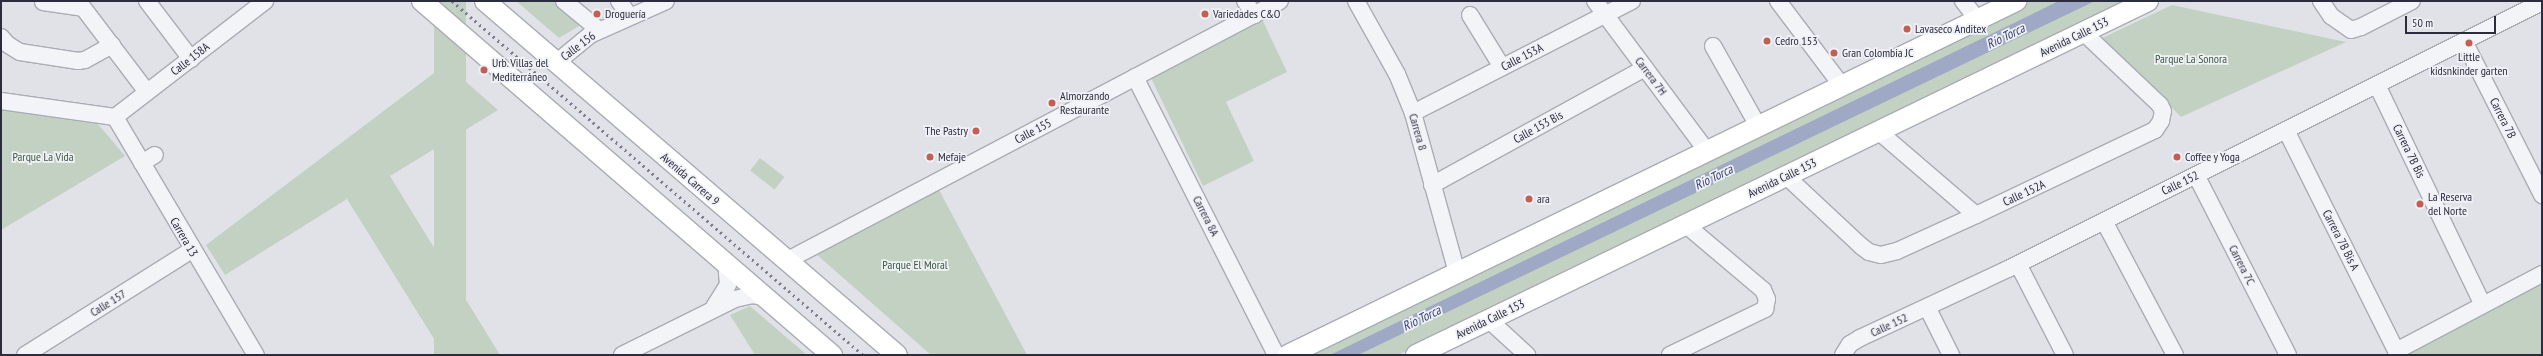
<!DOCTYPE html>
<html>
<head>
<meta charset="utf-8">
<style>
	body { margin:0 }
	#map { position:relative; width:2543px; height:356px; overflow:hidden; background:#e1e2e8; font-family:"PT Sans Narrow",sans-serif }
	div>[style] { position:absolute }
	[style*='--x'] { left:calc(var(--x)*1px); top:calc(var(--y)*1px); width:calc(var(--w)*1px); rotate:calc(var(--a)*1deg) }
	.green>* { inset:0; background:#c3d1c3; transform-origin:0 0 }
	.water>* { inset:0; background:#9fa8c5 }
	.roads { filter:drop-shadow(1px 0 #aaacb5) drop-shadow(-1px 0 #aaacb5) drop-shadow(0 1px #aaacb5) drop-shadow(0 -1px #aaacb5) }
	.minor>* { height:16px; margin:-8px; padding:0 8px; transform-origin:8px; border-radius:8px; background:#f3f4f7 }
	.major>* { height:20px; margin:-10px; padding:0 10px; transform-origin:10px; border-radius:10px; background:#fff }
	.rail>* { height:3px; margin-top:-1.5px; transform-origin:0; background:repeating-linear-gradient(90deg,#7c7e90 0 2px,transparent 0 6px) }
	.dots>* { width:11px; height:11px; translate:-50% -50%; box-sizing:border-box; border:2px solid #f0f1f6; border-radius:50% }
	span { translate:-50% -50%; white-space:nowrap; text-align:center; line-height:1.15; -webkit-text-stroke:3.5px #f0f1f6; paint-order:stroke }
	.poi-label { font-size:12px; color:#2b2d3e }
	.left { translate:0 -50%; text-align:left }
	.right { translate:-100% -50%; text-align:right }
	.street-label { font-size:12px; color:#2b2d3e }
	.park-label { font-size:12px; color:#3a593c }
	.water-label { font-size:13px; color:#39426e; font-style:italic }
	.frame { position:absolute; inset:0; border:2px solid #2b2d3e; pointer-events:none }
	.scale { position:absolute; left:2405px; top:16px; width:91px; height:18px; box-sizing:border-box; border:2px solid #2b2d3e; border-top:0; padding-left:5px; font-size:12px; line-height:14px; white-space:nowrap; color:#2b2d3e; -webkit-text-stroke:3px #f0f1f6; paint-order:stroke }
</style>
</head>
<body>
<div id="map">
	<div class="green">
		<div style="left:434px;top:1px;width:32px;height:545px"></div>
		<div style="clip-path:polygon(516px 1px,553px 1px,581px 25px,559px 38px)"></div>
		<div style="clip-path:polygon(2031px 1px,2131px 1px,1398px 355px,1300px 355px)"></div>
		<div style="clip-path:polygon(2172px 5px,2346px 42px,2181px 117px,2102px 38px)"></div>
		<div style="clip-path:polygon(1263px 21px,1287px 72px,1226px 102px,1254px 161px,1203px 186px,1150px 76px)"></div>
		<div style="clip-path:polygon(446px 64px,498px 110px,390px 176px,500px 355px,444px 355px,347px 199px,225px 275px,206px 245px)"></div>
		<div style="clip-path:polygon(1px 110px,98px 124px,125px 156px,1px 230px)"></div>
		<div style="left:760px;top:158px;width:31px;height:16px;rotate:38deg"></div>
		<div style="clip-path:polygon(938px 188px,1027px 355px,931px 355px,816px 254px)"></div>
		<div style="clip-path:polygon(2542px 278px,2542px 355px,2400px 355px)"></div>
		<div style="clip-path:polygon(750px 306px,807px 355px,755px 355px,730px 315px)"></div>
	</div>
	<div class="water">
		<div style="clip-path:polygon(2059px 1px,2095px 1px,1358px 355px,1330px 355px)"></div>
	</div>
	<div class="roads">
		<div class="minor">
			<div style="--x:78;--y:1;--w:114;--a:52.8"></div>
			<div style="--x:147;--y:1;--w:73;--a:52.8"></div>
			<div style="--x:564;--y:1;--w:45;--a:39.6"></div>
			<div style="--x:619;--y:1;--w:19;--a:55"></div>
			<div style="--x:1245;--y:1;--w:17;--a:57"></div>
			<div style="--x:1356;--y:1;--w:84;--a:60.7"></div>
			<div style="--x:1397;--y:74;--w:42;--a:67.7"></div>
			<div style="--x:1413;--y:113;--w:166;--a:74.6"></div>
			<div style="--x:1595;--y:1;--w:187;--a:53.3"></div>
			<div style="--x:1778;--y:1;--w:106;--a:53"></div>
			<div style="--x:1963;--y:1;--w:24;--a:52"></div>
			<div style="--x:2321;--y:1;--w:18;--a:56"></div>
			<div style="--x:2331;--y:16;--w:24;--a:35"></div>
			<div style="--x:2351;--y:30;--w:10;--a:-17"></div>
			<div style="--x:2361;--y:27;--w:57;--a:-27"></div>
			<div style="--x:43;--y:2;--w:40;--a:8.5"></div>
			<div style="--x:1470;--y:15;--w:61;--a:58.4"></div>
			<div style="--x:1;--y:37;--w:9;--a:49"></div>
			<div style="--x:7;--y:44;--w:15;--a:32"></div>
			<div style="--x:20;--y:52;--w:59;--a:8.8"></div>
			<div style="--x:78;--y:61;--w:7;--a:-8"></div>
			<div style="--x:85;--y:60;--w:31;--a:-29"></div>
			<div style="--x:2464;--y:41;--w:173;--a:63.1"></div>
			<div style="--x:1713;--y:46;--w:92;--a:60.6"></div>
			<div style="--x:556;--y:63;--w:44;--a:-39.5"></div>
			<div style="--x:590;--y:35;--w:83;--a:-24.1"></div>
			<div style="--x:1135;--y:77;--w:312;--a:63.1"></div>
			<div style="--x:2377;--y:85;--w:244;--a:64.3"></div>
			<div style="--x:1;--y:101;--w:115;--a:8"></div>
			<div style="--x:1413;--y:113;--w:246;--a:-27.1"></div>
			<div style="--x:115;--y:117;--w:277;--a:59.4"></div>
			<div style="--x:115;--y:117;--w:190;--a:-37.7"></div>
			<div style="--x:2286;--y:130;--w:247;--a:63.5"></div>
			<div style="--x:2396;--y:351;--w:165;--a:-27.8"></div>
			<div style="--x:1878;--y:131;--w:129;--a:40.6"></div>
			<div style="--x:142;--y:163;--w:15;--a:-32"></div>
			<div style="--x:2196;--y:175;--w:202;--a:62.9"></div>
			<div style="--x:1786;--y:176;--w:103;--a:43"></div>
			<div style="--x:1861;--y:246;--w:10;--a:37"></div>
			<div style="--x:1869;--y:252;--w:12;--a:14"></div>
			<div style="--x:1881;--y:255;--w:16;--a:-14"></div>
			<div style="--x:1897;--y:251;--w:87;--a:-24.5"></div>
			<div style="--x:1976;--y:215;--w:198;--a:-25.4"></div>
			<div style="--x:2155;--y:130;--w:11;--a:-56"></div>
			<div style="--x:2161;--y:121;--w:10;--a:-79"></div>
			<div style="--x:2163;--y:111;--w:7;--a:-117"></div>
			<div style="--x:2160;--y:105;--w:106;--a:-136.5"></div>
			<div style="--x:1432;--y:185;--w:243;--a:-28.8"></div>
			<div style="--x:2104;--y:221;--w:152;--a:62.1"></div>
			<div style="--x:786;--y:261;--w:558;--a:-27.76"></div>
			<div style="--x:2018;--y:264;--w:102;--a:62.7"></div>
			<div style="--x:714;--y:307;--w:26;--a:-58"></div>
			<div style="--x:728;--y:285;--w:21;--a:-95"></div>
			<div style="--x:1927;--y:307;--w:54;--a:63.4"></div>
			<div style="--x:1489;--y:320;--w:52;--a:42.6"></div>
			<div style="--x:25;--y:355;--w:197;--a:-32.2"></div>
			<div style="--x:622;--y:355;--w:126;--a:-26.4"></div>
			<div style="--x:735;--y:299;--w:17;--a:-13"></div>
			<div style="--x:752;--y:295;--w:12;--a:9"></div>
			<div style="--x:1670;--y:355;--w:106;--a:-25.8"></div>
			<div style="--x:1765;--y:309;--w:10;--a:-79"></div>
			<div style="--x:1767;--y:299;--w:10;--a:-114"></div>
			<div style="--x:1763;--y:290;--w:101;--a:-139.8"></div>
			<div style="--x:1843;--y:355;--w:13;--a:-58"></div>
			<div style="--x:1850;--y:344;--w:12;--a:-31"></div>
			<div style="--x:1860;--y:338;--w:163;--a:-25"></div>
			<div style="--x:2008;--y:269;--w:597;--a:-26.57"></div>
		</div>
		<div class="major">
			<div style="--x:422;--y:1;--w:542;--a:40.81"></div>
			<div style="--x:485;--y:1;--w:543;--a:40.67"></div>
			<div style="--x:1288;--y:355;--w:810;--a:-25.93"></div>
			<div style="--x:1416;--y:355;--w:813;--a:-25.81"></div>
		</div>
	</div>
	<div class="rail">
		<div style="--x:452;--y:1;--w:542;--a:40.74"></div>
	</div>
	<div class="dots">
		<div style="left:597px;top:14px;background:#c15f52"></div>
		<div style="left:1205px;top:14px;background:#c15f52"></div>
		<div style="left:1907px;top:29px;background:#c15f52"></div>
		<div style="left:1767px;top:41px;background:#c15f52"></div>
		<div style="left:2469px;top:43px;background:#c15f52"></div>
		<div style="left:1834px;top:53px;background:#c15f52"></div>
		<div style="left:484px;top:70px;background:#c15f52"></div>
		<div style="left:1052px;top:103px;background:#c15f52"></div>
		<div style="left:976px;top:131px;background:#c15f52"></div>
		<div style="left:930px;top:157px;background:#c15f52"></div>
		<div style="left:2177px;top:157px;background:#c15f52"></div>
		<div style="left:1529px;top:199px;background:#c15f52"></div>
		<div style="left:2420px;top:204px;background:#c15f52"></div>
	</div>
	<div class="poi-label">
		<span class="left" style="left:605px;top:14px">Droguería</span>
		<span class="left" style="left:1213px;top:14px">Variedades C&amp;O</span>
		<span class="left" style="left:1915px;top:29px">Lavaseco Anditex</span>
		<span class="left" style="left:1775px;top:41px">Cedro 153</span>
		<span class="left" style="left:1842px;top:53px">Gran Colombia JC</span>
		<span style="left:2469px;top:64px">Little<br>kidsnkinder garten</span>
		<span class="left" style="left:492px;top:70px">Urb. Villas del<br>Mediterráneo</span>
		<span class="left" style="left:1060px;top:103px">Almorzando<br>Restaurante</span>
		<span class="right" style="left:968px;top:131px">The Pastry</span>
		<span class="left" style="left:938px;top:157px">Mefaje</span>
		<span class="left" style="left:2185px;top:157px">Coffee y Yoga</span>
		<span class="left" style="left:2428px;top:204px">La Reserva<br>del Norte</span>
		<span class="left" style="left:1537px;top:199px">ara</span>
	</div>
	<div class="street-label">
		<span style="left:2074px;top:37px;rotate:-26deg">Avenida Calle 153</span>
		<span style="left:578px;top:46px;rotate:-37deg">Calle 156</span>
		<span style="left:1522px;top:57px;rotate:-27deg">Calle 153A</span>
		<span style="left:190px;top:59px;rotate:-38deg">Calle 158A</span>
		<span style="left:1651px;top:76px;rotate:53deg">Carrera 7H</span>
		<span style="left:2503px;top:118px;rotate:63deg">Carrera 7B</span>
		<span style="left:1538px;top:127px;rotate:-29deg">Calle 153 Bis</span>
		<span style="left:1033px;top:131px;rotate:-28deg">Calle 155</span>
		<span style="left:1418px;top:132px;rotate:74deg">Carrera 8</span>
		<span style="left:2409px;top:151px;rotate:64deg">Carrera 7B Bis</span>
		<span style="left:1782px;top:178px;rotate:-26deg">Avenida Calle 153</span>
		<span style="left:690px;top:179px;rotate:41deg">Avenida Carrera 9</span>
		<span style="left:2180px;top:183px;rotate:-26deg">Calle 152</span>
		<span style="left:2024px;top:193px;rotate:-25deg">Calle 152A</span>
		<span style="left:1206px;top:216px;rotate:63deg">Carrera 8A</span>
		<span style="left:184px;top:237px;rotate:60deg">Carrera 13</span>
		<span style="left:2341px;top:240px;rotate:63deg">Carrera 7B Bis A</span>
		<span style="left:2242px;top:265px;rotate:63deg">Carrera 7C</span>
		<span style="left:108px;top:303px;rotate:-32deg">Calle 157</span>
		<span style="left:1490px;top:319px;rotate:-26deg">Avenida Calle 153</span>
		<span style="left:1889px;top:325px;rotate:-25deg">Calle 152</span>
	</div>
	<div class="park-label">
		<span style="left:2191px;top:59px">Parque La Sonora</span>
		<span style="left:43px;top:157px">Parque La Vida</span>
		<span style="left:915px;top:265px">Parque El Moral</span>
	</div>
	<div class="water-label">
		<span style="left:2006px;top:37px;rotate:-26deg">Río Torca</span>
		<span style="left:1714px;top:178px;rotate:-26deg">Río Torca</span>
		<span style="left:1422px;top:319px;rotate:-26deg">Río Torca</span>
	</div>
	<div class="frame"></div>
	<div class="scale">50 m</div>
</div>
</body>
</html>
